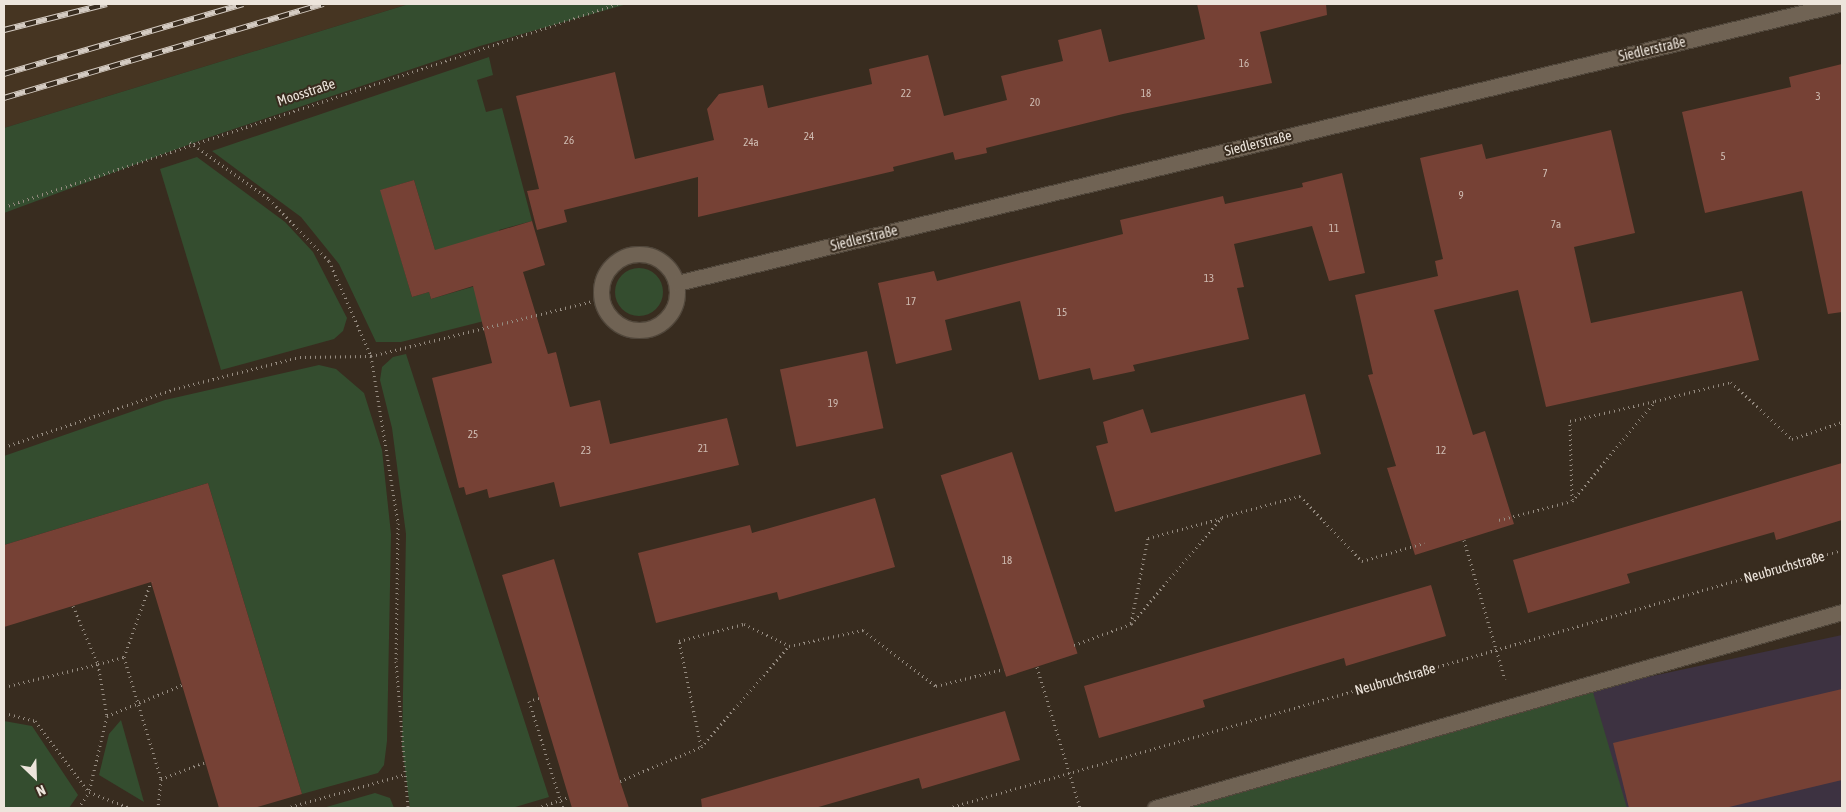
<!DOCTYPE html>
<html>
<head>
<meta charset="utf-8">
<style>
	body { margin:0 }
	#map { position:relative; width:1846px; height:812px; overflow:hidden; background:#382c1f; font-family:"Asap Condensed",sans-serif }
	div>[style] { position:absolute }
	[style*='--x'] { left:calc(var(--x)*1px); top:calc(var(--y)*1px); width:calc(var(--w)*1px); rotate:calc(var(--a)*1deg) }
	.built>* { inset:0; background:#463522 }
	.industrial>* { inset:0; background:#3d3241 }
	.green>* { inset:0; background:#344d2f }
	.round { border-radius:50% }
	.building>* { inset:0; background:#764135; transform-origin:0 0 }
	.path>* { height:3px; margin-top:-1.5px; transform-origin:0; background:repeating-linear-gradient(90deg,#958b80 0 1px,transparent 0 5px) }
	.roads { filter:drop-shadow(1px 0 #51473b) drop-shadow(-1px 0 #51473b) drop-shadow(0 1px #51473b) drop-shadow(0 -1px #51473b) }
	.minor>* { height:15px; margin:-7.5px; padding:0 7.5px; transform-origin:7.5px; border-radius:7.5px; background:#706354 }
	.minor>.ring { margin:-7.5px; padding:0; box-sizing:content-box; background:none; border:15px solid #706354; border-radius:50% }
	.rail>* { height:5.5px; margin-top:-2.75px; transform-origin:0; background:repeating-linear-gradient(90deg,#382c1f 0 11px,#d4cbc2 0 22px); box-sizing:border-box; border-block:1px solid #d4cbc2 }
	span { translate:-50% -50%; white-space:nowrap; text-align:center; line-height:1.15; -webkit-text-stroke:4px #382c1f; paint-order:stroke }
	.number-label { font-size:11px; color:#cfbcb2 }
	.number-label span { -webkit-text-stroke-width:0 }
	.street-label { font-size:14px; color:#ede5dc }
	.frame { position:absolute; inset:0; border:5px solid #ede5dc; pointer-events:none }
	.north { position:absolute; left:10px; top:752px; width:50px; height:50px; -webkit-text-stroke:4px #382c1f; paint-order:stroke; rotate:156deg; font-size:14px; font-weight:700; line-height:20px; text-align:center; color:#ede5dc }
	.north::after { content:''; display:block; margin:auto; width:18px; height:22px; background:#ede5dc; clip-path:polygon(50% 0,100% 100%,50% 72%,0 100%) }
</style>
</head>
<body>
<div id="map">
	<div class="built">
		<div style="clip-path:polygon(4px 4px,409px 4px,4px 128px)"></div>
	</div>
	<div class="industrial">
		<div style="clip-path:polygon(1842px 635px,1842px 808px,1179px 808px,1592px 689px)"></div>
	</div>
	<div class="green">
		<div style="clip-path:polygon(409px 4px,627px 4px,480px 46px,204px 139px,4px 213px,4px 128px)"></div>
		<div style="clip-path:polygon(489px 57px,493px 75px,477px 80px,486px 112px,502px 108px,532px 221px,499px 230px,509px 264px,435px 250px,414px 180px,381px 190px,412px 297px,429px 292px,431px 299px,489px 282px,492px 319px,401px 342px,376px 342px,339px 264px,301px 217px,212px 151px)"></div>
		<div style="clip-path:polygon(197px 157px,285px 222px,313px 252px,347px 318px,343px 331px,334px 339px,221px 370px,160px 169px)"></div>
		<div class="round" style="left:615px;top:268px;width:48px;height:48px"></div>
		<div style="clip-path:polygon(406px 354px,549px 797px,512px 808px,410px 808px,402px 746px,406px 534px,392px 428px,380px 380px,382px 367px,393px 357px)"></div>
		<div style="clip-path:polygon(319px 365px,336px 369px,364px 393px,382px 450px,391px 534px,387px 741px,384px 765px,378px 773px,302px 794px,208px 483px,4px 545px,4px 456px,165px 400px)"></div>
		<div style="clip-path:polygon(1592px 689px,1627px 808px,1179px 808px)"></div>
		<div style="clip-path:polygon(121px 720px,144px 802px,99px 775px,109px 734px)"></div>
		<div style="clip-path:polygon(4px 721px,32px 726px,78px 795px,69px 808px,4px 808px)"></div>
		<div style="clip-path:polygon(375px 793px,390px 798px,394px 808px,323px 808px)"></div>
	</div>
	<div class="building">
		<div style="clip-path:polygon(1197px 4px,1326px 4px,1327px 15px,1260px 32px,1272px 83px,1123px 114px,986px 148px,987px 153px,955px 160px,953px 152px,893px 167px,894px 171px,698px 217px,698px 177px,564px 210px,567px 222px,537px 230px,527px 191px,539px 189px,516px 96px,615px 72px,635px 159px,714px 140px,707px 109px,719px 94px,763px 85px,768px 108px,872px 84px,869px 69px,928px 55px,944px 116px,1007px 100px,1001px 76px,1063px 61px,1058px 40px,1101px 29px,1109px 62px,1205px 39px)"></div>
		<div style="clip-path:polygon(1842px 64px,1842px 312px,1828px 314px,1802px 191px,1705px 213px,1682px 112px,1791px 87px,1789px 77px)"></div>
		<div style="clip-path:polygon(1611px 130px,1635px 233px,1574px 247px,1591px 323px,1742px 291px,1759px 360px,1546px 407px,1518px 290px,1434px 310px,1473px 435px,1485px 431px,1514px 524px,1415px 555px,1387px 468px,1396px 466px,1368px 375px,1373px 374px,1355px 295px,1438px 276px,1435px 261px,1443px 259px,1420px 158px,1482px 144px,1486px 159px)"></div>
		<div style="clip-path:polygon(1342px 173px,1365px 273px,1329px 281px,1312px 226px,1234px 244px,1244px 287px,1237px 288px,1249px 339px,1133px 365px,1135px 371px,1093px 380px,1090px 368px,1039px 380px,1020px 301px,945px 320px,952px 350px,896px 364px,878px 283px,934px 271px,937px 281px,1123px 234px,1120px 220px,1223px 196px,1225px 204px,1303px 187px,1302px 183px)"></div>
		<div style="clip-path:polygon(414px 180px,435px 250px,532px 221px,545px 265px,523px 272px,548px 354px,556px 352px,570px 407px,600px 400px,610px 444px,727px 418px,739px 465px,560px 507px,554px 482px,489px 498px,487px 489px,466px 495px,464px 487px,459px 488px,432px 378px,492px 363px,473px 286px,431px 299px,429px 292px,412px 297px,380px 190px)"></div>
		<div style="left:867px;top:351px;width:79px;height:89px;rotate:78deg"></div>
		<div style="clip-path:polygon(1305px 394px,1321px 454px,1115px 512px,1096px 446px,1108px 443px,1103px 422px,1143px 409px,1151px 433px)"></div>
		<div style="left:1012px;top:452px;width:212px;height:75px;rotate:72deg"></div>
		<div style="clip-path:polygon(1842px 463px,1842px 520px,1776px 540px,1774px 532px,1627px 574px,1630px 583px,1528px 613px,1513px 560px)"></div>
		<div style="clip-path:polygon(208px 483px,302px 794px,254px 808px,219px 808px,151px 582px,4px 627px,4px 545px)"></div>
		<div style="clip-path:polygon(875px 498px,895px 567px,779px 600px,777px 592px,656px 623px,638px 553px,750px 525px,752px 533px)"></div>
		<div style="clip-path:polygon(554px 559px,620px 781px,629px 808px,572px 808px,502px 575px)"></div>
		<div style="clip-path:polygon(1431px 585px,1446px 636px,1346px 666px,1344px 658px,1203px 700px,1205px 707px,1099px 738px,1084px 686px)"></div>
		<div style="clip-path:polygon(1842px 689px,1842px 780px,1725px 808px,1629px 808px,1613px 743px)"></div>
		<div style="clip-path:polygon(1005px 711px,1020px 760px,922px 789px,919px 778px,815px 808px,702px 808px,701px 799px)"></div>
	</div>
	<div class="path">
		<div style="--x:190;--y:142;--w:97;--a:35.8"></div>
		<div style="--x:269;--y:199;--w:86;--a:45.9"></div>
		<div style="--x:329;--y:261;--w:104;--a:66.1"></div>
		<div style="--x:371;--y:356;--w:169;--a:80.8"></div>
		<div style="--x:398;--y:523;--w:138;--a:90.8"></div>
		<div style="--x:396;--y:661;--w:147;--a:85.3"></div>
		<div style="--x:4;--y:207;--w:646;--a:-18.32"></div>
		<div style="--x:4;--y:447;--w:180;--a:-18.8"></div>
		<div style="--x:174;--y:389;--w:130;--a:-14.3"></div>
		<div style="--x:300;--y:357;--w:71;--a:-0.8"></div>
		<div style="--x:371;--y:356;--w:238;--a:-13.9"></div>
		<div style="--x:1572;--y:500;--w:79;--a:-91.5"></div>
		<div style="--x:1570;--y:421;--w:87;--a:-13.2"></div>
		<div style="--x:1499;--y:520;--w:75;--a:-14.6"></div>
		<div style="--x:1572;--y:501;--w:130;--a:-50.3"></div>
		<div style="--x:1655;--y:401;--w:78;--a:-14"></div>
		<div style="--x:1731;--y:382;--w:83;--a:43.1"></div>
		<div style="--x:1792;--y:439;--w:53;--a:-18.8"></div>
		<div style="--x:1464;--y:540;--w:145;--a:73.6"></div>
		<div style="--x:73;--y:606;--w:63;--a:66.7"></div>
		<div style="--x:98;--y:664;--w:27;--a:-15"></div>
		<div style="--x:124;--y:657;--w:127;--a:73.1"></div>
		<div style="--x:161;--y:779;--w:29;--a:96"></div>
		<div style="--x:1131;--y:623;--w:87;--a:-78.7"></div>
		<div style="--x:1148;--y:538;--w:77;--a:-15.1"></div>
		<div style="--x:1074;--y:645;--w:61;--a:-20.2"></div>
		<div style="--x:1131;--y:624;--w:140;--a:-49.6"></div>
		<div style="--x:1222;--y:517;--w:81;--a:-15.1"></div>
		<div style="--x:1300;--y:496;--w:90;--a:46.4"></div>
		<div style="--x:1362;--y:561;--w:65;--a:-16.2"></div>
		<div style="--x:124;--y:657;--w:80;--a:-70.2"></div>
		<div style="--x:1037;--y:667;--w:147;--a:73"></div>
		<div style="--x:4;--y:687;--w:97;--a:-13.7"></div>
		<div style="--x:98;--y:664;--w:53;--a:80.2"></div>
		<div style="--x:107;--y:716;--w:78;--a:103.3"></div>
		<div style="--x:539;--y:698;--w:10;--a:163"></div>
		<div style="--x:529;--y:701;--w:112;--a:72.4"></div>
		<div style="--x:4;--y:713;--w:32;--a:14"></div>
		<div style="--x:35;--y:721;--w:88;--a:52.9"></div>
		<div style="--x:107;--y:716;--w:81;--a:-22.5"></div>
		<div style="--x:701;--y:746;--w:107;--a:-101.8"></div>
		<div style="--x:679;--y:641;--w:67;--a:-14.7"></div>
		<div style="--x:744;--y:624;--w:49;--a:25.5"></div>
		<div style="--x:161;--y:779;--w:47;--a:-21.1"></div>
		<div style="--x:620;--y:781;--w:88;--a:-22.8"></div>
		<div style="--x:701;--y:747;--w:134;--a:-48.9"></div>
		<div style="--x:789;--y:646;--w:76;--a:-12.2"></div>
		<div style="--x:863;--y:630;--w:92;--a:37.5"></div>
		<div style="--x:936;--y:686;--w:70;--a:-14"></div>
		<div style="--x:78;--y:808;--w:19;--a:-55"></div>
		<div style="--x:89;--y:792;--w:44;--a:21.3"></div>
		<div style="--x:286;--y:808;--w:122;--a:-15.8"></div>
		<div style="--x:537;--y:808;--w:34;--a:-19"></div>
		<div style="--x:948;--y:808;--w:930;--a:-16.1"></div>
	</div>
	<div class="roads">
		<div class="minor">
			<div class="ring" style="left:601px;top:254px;width:61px;height:61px"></div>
			<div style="--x:677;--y:283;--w:1195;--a:-13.5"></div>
			<div style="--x:1155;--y:808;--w:714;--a:-15.92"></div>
		</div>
	</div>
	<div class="rail">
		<div style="--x:4;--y:30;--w:106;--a:-14.2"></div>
		<div style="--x:4;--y:74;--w:249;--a:-16.3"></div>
		<div style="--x:4;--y:98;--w:333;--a:-16.4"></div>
	</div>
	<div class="number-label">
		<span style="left:1244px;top:63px">16</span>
		<span style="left:906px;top:93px">22</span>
		<span style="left:1146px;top:93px">18</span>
		<span style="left:1818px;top:96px">3</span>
		<span style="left:1035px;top:102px">20</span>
		<span style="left:809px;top:136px">24</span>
		<span style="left:569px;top:140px">26</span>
		<span style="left:751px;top:142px">24a</span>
		<span style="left:1723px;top:156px">5</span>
		<span style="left:1545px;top:173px">7</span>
		<span style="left:1461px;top:195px">9</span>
		<span style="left:1556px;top:224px">7a</span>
		<span style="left:1334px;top:228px">11</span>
		<span style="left:1209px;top:278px">13</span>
		<span style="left:911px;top:301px">17</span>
		<span style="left:1062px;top:312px">15</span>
		<span style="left:833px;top:403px">19</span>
		<span style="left:473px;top:434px">25</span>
		<span style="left:703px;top:448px">21</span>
		<span style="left:586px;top:450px">23</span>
		<span style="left:1441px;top:450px">12</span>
		<span style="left:1007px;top:560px">18</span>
	</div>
	<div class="street-label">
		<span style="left:1652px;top:49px;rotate:-13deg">Siedlerstraße</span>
		<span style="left:306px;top:92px;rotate:-18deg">Moosstraße</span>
		<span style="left:1258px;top:143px;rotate:-14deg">Siedlerstraße</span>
		<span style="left:864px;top:238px;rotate:-14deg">Siedlerstraße</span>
		<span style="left:1784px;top:567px;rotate:-16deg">Neubruchstraße</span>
		<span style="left:1395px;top:679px;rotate:-16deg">Neubruchstraße</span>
	</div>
	<div class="frame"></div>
	<div class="north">N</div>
</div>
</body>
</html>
